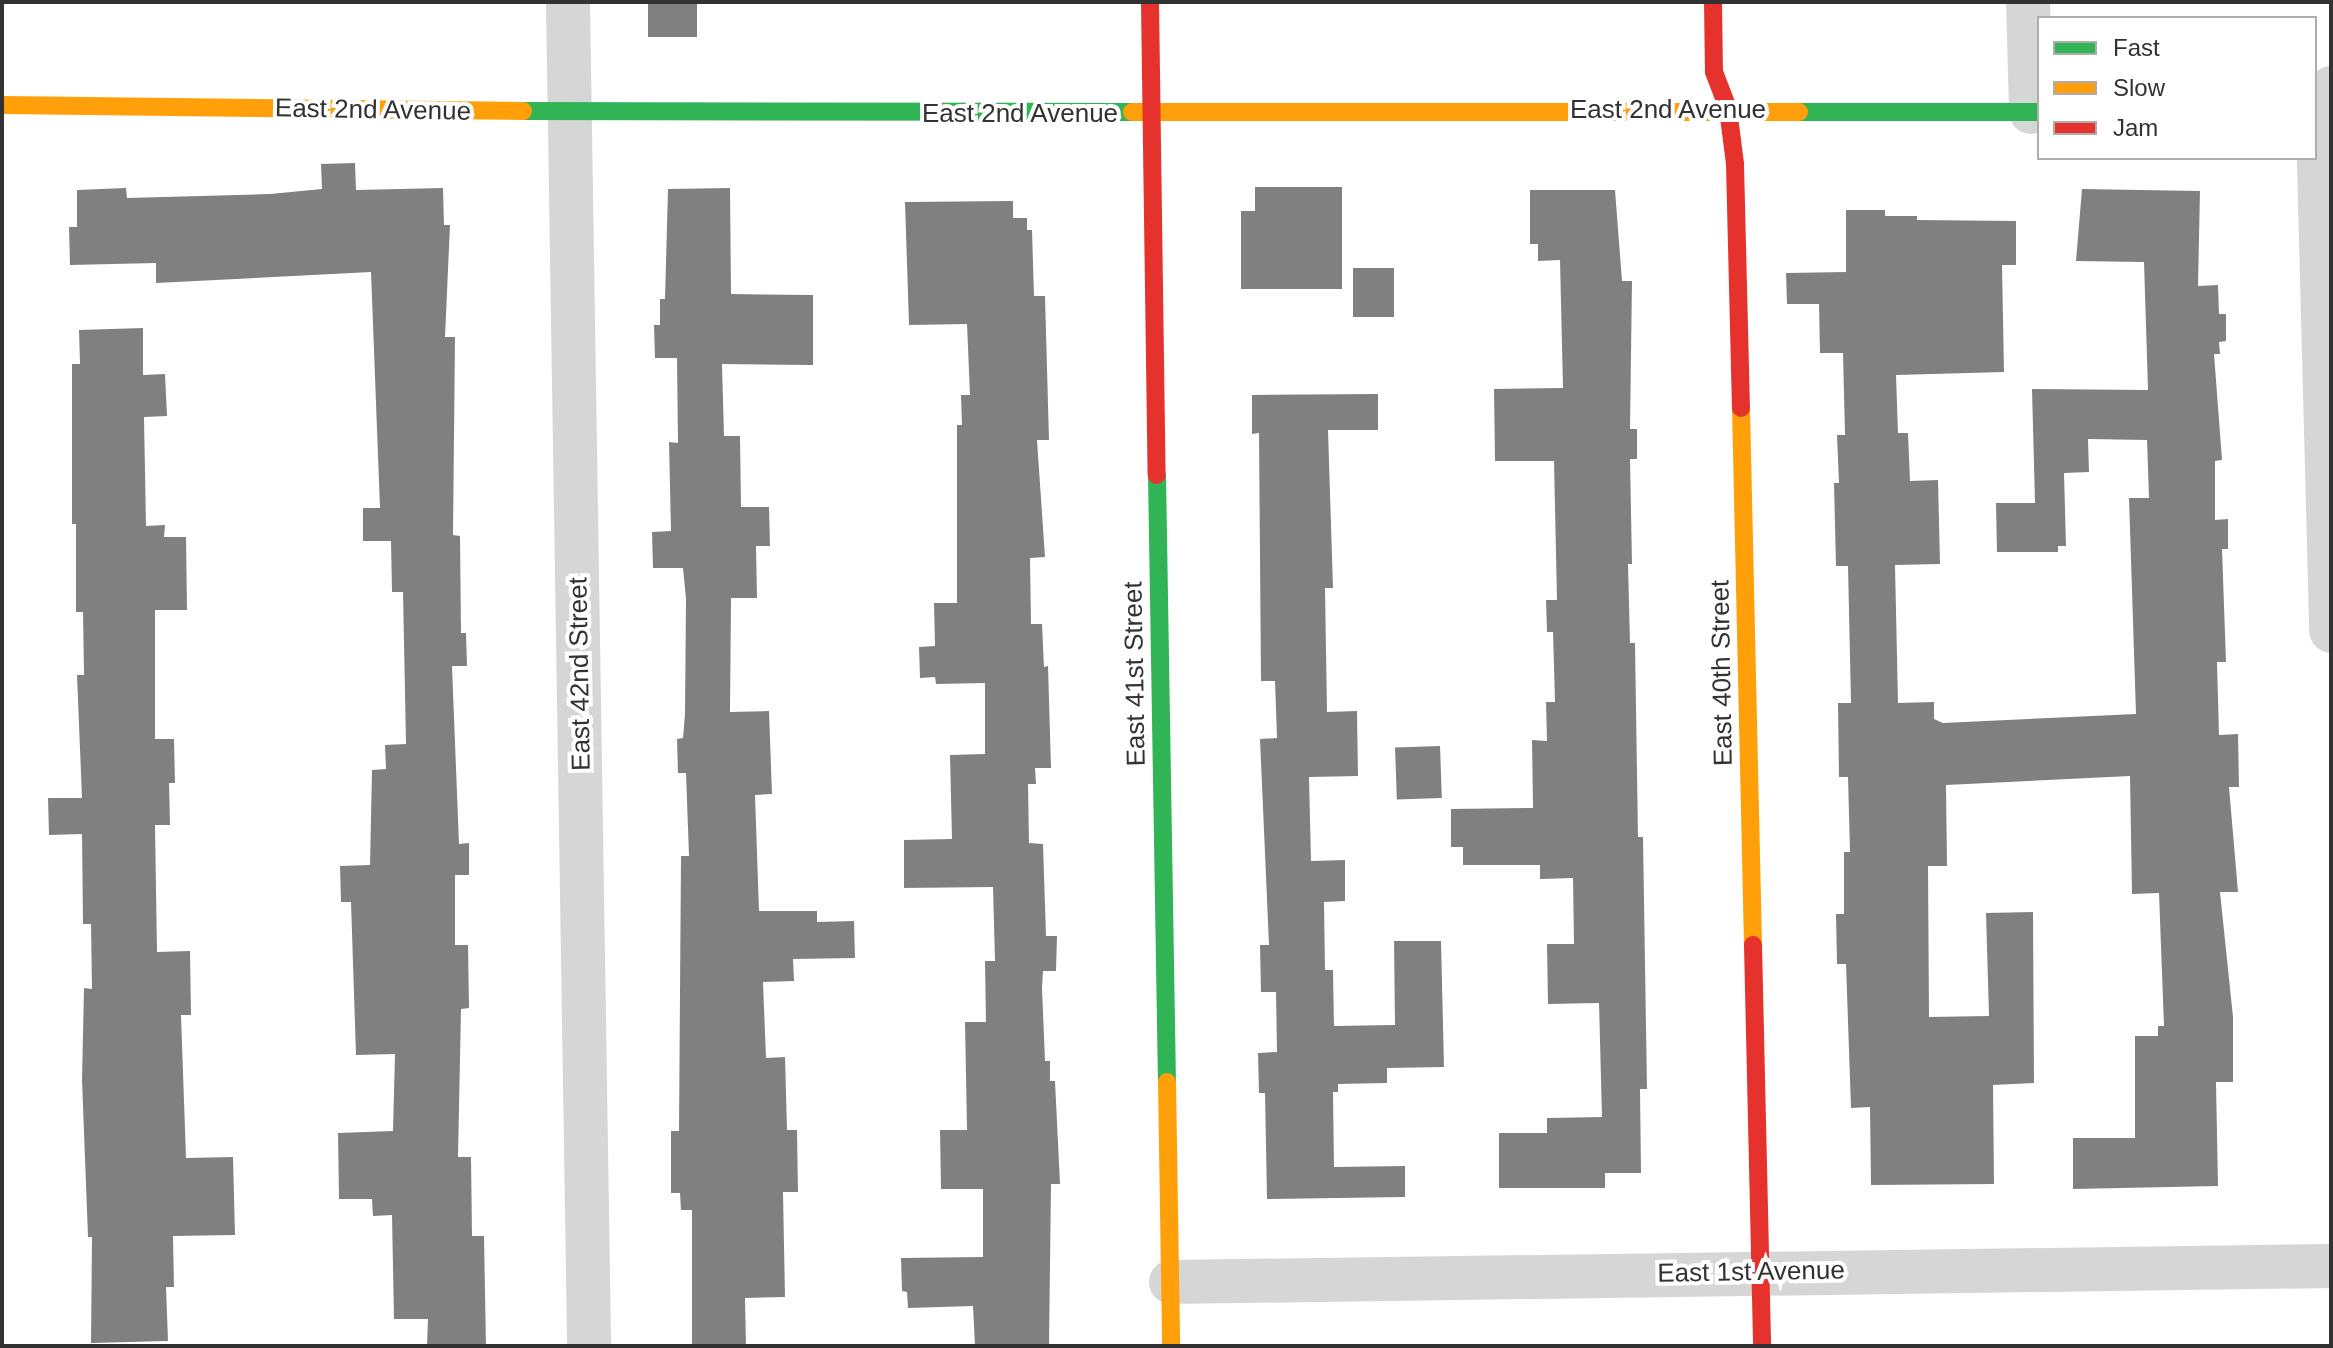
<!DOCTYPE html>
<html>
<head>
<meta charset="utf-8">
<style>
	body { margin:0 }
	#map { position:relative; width:2333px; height:1348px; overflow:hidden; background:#fff; font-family:Arial,sans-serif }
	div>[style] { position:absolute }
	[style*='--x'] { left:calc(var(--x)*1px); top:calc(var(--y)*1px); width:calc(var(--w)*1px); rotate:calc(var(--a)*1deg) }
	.building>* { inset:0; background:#808080; transform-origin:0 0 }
	.street>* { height:44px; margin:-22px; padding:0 22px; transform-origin:22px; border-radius:22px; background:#d6d6d6 }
	.fast>* { height:18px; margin:-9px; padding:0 9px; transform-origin:9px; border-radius:9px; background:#30b455 }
	.slow>* { height:18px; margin:-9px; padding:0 9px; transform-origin:9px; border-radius:9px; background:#ff9f0a }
	.jam>* { height:18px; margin:-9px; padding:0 9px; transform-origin:9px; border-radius:9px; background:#e5322d }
	span { translate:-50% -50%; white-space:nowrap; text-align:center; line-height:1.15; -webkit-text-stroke:8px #fff; paint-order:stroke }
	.street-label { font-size:26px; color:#323232 }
	.frame { position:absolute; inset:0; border:4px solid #323232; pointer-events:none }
	.legend { position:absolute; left:2037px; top:16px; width:280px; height:144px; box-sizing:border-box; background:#fff; border:2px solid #adadad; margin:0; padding:10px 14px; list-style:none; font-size:24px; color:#323232 }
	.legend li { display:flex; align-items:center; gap:16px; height:40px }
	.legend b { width:40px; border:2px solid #adadad }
</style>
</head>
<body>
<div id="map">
	<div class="building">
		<div style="left:648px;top:2px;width:49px;height:35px"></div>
		<div style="clip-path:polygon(355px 163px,356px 190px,443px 188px,444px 225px,450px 225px,445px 337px,455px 337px,453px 535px,460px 536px,461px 633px,466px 633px,467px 666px,452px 666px,459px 844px,469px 843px,469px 875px,455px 875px,455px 945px,468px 945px,469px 1008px,461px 1009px,458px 1157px,471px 1157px,472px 1236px,484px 1236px,486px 1346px,427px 1346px,428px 1319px,394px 1319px,392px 1215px,373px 1216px,372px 1199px,339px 1199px,338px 1133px,393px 1131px,395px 1054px,356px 1055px,351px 902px,341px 902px,340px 866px,370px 865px,372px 770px,386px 769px,385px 745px,406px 744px,403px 592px,392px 592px,391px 541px,363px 541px,363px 508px,380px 508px,371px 272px,156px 283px,156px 263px,70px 265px,69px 227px,77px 227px,77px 190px,126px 188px,127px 198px,270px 194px,322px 189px,321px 164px)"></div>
		<div style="clip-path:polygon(1255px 187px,1342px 187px,1342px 289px,1241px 289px,1241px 211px,1255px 211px)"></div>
		<div style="clip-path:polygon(730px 188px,731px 294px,813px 295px,813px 365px,722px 364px,724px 436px,740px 436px,741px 507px,769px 507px,770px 546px,756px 546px,757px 598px,731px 598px,730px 712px,769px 711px,772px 794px,755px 795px,759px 911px,817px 911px,817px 922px,854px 921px,855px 958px,793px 959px,794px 981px,763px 982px,766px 1058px,785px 1057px,787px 1130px,797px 1130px,798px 1192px,783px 1192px,785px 1297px,745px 1298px,746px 1346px,692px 1346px,692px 1210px,681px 1210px,680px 1193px,671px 1193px,671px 1131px,679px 1131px,681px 856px,689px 856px,686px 773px,678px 773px,677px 739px,683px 738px,685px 714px,686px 599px,683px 568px,653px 568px,652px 532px,671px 531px,669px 442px,678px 443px,677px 358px,655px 358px,654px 325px,660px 325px,660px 299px,665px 299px,668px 189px)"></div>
		<div style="clip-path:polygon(2082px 189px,2200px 191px,2198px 286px,2218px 285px,2219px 314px,2226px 314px,2226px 341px,2219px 342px,2220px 354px,2214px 354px,2222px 460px,2215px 461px,2215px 520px,2228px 519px,2228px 549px,2222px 549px,2226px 662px,2217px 662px,2219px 735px,2238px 734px,2239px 787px,2229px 787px,2238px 892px,2220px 892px,2233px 1017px,2233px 1082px,2216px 1082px,2218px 1186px,2073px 1189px,2073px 1138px,2135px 1138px,2135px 1036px,2158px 1036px,2158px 1026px,2164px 1026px,2159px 893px,2132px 894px,2130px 776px,1946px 785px,1947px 866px,1928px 866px,1929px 1017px,1989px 1016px,1986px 913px,2033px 912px,2034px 1083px,1993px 1085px,1994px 1184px,1871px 1185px,1870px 1107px,1851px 1108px,1846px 964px,1837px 964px,1836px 914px,1844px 914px,1844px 852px,1850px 852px,1848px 777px,1839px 777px,1838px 703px,1851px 703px,1848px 566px,1836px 566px,1834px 483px,1839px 483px,1837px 435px,1845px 435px,1843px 353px,1820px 353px,1819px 304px,1787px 304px,1786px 273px,1846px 272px,1846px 210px,1885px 210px,1885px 216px,1917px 216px,1917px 220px,2016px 221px,2016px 265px,2002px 265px,2004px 372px,1896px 375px,1898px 433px,1908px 433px,1910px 481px,1938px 480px,1940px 564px,1895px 565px,1898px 703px,1934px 702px,1934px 719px,1943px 723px,2136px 714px,2129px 498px,2149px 498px,2147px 440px,2088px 439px,2089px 472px,2064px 473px,2066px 546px,2058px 546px,2058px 552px,1997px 552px,1996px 503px,2035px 503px,2032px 389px,2148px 390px,2144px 262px,2076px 261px)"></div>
		<div style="clip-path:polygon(1530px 190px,1615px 190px,1622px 281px,1632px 281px,1630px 429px,1637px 429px,1637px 459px,1630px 459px,1632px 564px,1628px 564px,1630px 643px,1635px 643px,1638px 837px,1643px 837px,1647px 1089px,1640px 1089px,1641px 1173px,1605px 1173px,1605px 1188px,1499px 1188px,1499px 1133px,1547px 1133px,1547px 1118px,1602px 1117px,1599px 1003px,1548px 1004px,1547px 944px,1574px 944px,1573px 878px,1540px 879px,1540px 865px,1463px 865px,1463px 847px,1451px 847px,1451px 809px,1533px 808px,1532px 740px,1547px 741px,1546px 702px,1555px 702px,1553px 632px,1547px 632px,1546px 600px,1557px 600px,1554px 461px,1495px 461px,1494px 389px,1563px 388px,1560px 260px,1538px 261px,1538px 244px,1530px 244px)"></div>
		<div style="clip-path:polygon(1013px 201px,1013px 218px,1027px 218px,1027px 230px,1032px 230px,1034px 296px,1045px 296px,1049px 440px,1037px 440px,1045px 557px,1030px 558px,1031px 624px,1042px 624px,1044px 667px,1048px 666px,1051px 768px,1035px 768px,1036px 784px,1028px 784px,1029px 843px,1043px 844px,1046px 936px,1057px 936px,1056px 971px,1043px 971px,1042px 988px,1045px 1061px,1050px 1061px,1050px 1081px,1055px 1081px,1060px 1184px,1051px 1184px,1049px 1346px,975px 1346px,973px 1306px,908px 1308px,907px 1292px,902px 1291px,901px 1258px,983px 1257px,983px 1189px,941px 1189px,940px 1130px,967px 1130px,965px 1022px,986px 1022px,985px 961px,995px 961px,993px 887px,904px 888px,904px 840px,952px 839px,950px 755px,985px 754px,985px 683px,936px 684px,935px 677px,920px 678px,919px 647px,935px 646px,934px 603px,957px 603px,957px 425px,962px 425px,961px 395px,970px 395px,967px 324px,909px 325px,905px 202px)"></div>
		<div style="left:1353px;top:268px;width:41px;height:49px"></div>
		<div style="clip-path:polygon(143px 328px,143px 375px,165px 374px,167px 416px,144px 417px,146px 526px,165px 525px,164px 537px,186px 537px,187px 610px,155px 610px,155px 739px,174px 739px,175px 783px,169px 783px,170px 825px,155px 825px,157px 952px,190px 951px,191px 1015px,181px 1015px,186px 1158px,233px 1157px,235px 1235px,173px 1236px,174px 1287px,166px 1287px,168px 1341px,91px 1343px,92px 1237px,88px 1237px,82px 1080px,84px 988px,92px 989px,91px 924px,83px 924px,82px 834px,49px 835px,48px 798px,82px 798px,77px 675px,84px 675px,83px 612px,76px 612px,76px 524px,72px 524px,72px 364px,80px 364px,79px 330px)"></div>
		<div style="clip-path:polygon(1378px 394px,1378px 430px,1328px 430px,1333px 588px,1325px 588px,1327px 712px,1357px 711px,1358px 776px,1309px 777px,1311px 861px,1345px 860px,1345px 901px,1324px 902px,1325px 970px,1333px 970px,1334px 1026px,1395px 1025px,1394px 941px,1441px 941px,1444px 1067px,1387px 1068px,1387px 1083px,1338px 1084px,1338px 1092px,1333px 1092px,1334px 1167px,1405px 1166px,1405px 1197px,1267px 1199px,1265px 1093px,1259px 1093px,1258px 1053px,1277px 1052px,1276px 992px,1261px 992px,1260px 945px,1269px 945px,1260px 739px,1277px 738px,1275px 681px,1261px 681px,1259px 433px,1252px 434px,1252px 395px)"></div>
		<div style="left:1440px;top:746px;width:52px;height:45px;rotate:88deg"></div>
	</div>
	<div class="street">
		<div style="--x:568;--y:2;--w:1344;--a:89.1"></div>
		<div style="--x:2028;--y:2;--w:110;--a:88.4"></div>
		<div style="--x:2331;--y:88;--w:77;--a:99"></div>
		<div style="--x:2319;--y:164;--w:467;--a:88.5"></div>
		<div style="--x:1171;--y:1282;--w:1160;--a:-0.79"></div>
	</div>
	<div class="fast">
		<div style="--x:523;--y:111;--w:609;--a:0.09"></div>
		<div style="--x:1799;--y:112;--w:240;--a:0"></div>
		<div style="--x:1157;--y:475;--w:607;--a:89.06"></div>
	</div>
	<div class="slow">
		<div style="--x:2;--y:105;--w:521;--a:0.66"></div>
		<div style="--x:1132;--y:112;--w:667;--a:0"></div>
		<div style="--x:1741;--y:408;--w:537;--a:88.72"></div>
		<div style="--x:1167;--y:1082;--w:264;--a:89.1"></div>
	</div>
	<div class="jam">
		<div style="--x:1150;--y:2;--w:473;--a:89.2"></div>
		<div style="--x:1713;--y:2;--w:70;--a:89.2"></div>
		<div style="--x:1714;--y:72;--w:40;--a:69"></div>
		<div style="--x:1728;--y:109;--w:55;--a:82.7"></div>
		<div style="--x:1735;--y:164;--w:244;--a:88.6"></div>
		<div style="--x:1753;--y:945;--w:401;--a:88.7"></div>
	</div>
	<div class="street-label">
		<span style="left:373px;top:110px;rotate:1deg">East 2nd Avenue</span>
		<span style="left:1668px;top:110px">East 2nd Avenue</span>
		<span style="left:1020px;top:114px">East 2nd Avenue</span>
		<span style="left:1722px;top:673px;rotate:-91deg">East 40th Street</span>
		<span style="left:580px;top:674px;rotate:-91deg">East 42nd Street</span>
		<span style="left:1135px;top:674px;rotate:-91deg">East 41st Street</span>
		<span style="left:1751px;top:1272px;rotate:-1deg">East 1st Avenue</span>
	</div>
	<div class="frame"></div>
	<ul class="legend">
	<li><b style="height:10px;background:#30b455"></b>Fast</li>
	<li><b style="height:10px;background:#ff9f0a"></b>Slow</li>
	<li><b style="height:10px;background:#e5322d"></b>Jam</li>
	</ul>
</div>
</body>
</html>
